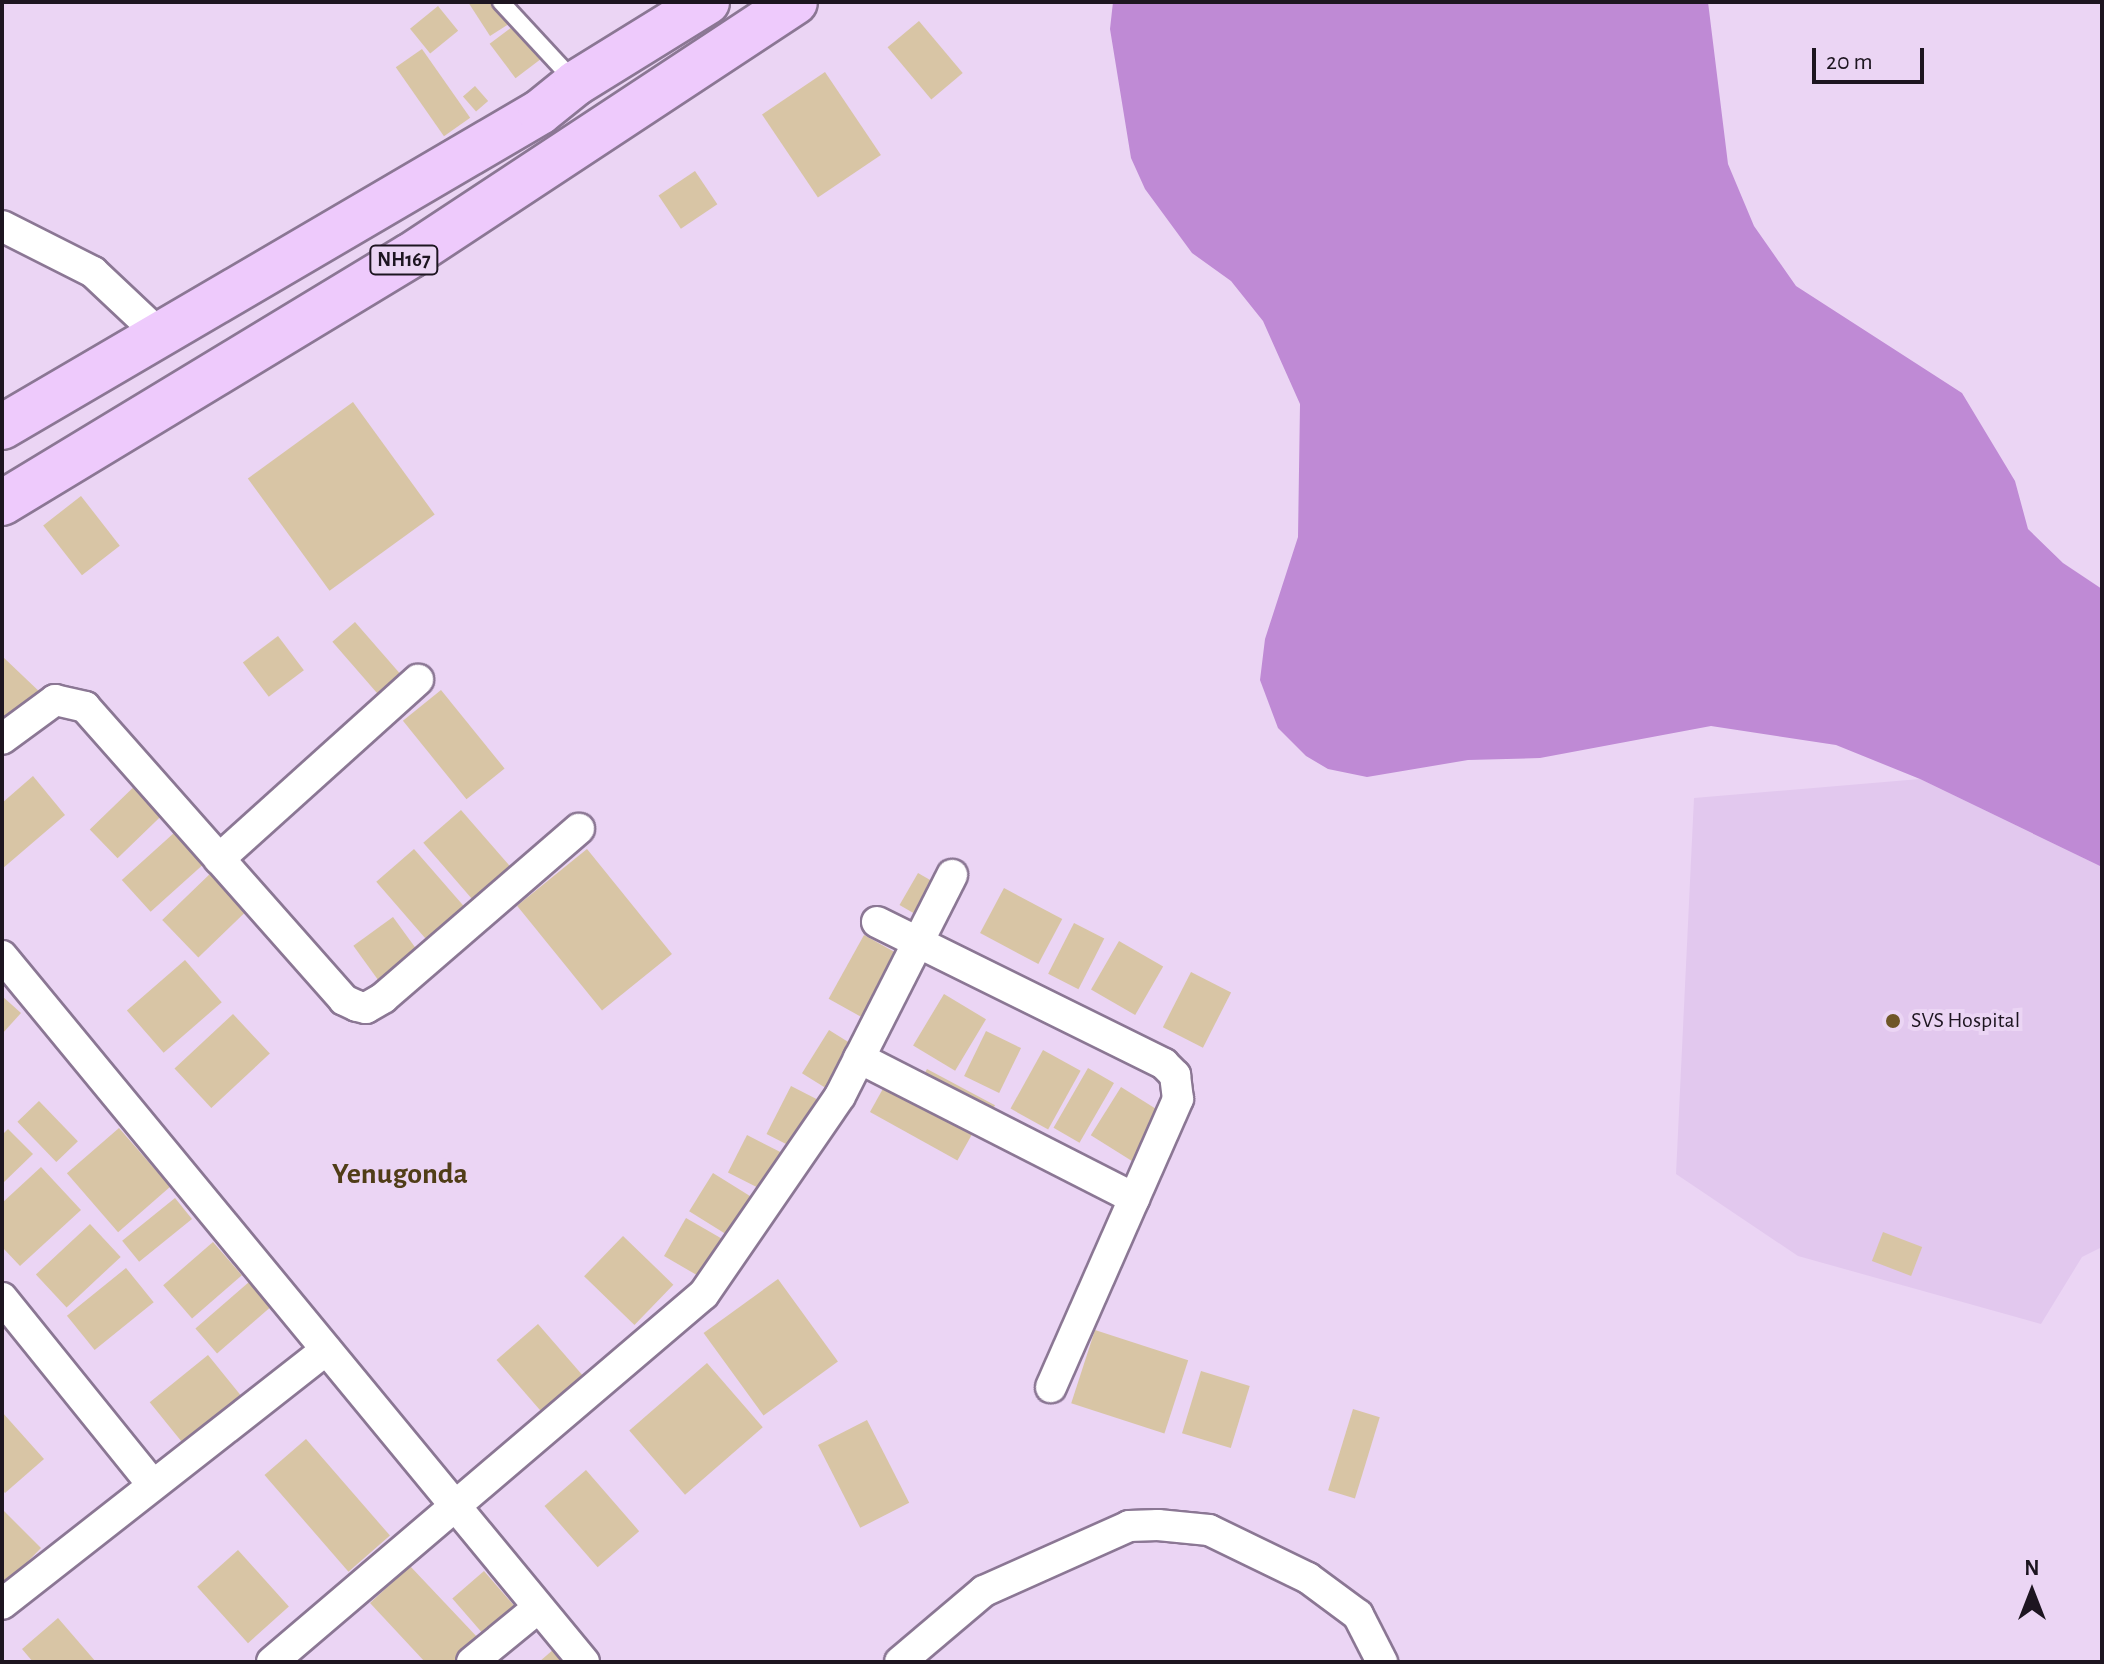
<!DOCTYPE html>
<html>
<head>
<meta charset="utf-8">
<style>
	body { margin:0 }
	#map { position:relative; width:2104px; height:1664px; overflow:hidden; background:#ebd5f4; font-family:"Alegreya Sans",sans-serif }
	div>[style] { position:absolute }
	[style*='--x'] { left:calc(var(--x)*1px); top:calc(var(--y)*1px); width:calc(var(--w)*1px); rotate:calc(var(--a)*1deg) }
	.built>* { inset:0; background:#e2c8ee }
	.water>* { inset:0; background:#bf8ad5 }
	.building>* { inset:0; background:#d8c5a5; transform-origin:0 0 }
	.roads { filter:drop-shadow(2px 0 #8b7794) drop-shadow(-2px 0 #8b7794) drop-shadow(0 2px #8b7794) drop-shadow(0 -2px #8b7794) }
	.service>* { height:16px; margin:-8px; padding:0 8px; transform-origin:8px; border-radius:8px; background:#fff }
	.minor>* { height:30px; margin:-15px; padding:0 15px; transform-origin:15px; border-radius:15px; background:#fff }
	.trunk>* { height:44px; margin:-22px; padding:0 22px; transform-origin:22px; border-radius:22px; background:#eecafc }
	.dots>* { width:22px; height:22px; translate:-50% -50%; box-sizing:border-box; border:4px solid #ebd5f4; border-radius:50% }
	span { translate:-50% -50%; white-space:nowrap; text-align:center; line-height:1.15; -webkit-text-stroke:8px #ebd5f4; paint-order:stroke }
	.shield-label span { padding:2px 6px; background:#ebd5f4; border:2px solid; border-radius:6px; -webkit-text-stroke-width:0 }
	.shield-label { font-size:20px; color:#1d1520; font-weight:700 }
	.poi-label { font-size:22px; color:#1d1520 }
	.left { translate:0 -50%; text-align:left }
	.district-label { font-size:30px; color:#503d17; font-weight:700 }
	.frame { position:absolute; inset:0; border:4px solid #1d1520; pointer-events:none }
	.north { position:absolute; left:1992px; top:1552px; width:80px; height:80px; -webkit-text-stroke:6px #ebd5f4; paint-order:stroke; rotate:0deg; font-size:22px; font-weight:700; line-height:32px; text-align:center; color:#1d1520 }
	.north::after { content:''; display:block; margin:auto; width:28px; height:36px; background:#1d1520; clip-path:polygon(50% 0,100% 100%,50% 72%,0 100%) }
	.scale { position:absolute; left:1812px; top:48px; width:112px; height:36px; box-sizing:border-box; border:4px solid #1d1520; border-top:0; padding-left:10px; font-size:24px; line-height:28px; white-space:nowrap; color:#1d1520; -webkit-text-stroke:6px #ebd5f4; paint-order:stroke }
</style>
</head>
<body>
<div id="map">
	<div class="built">
		<div style="clip-path:polygon(1920px 779px,2102px 867px,2102px 1247px,2082px 1257px,2041px 1324px,1798px 1256px,1676px 1174px,1694px 798px)"></div>
	</div>
	<div class="water">
		<div style="clip-path:polygon(1113px 2px,1708px 2px,1728px 164px,1754px 226px,1796px 286px,1962px 393px,2015px 481px,2028px 529px,2063px 563px,2102px 589px,2102px 867px,1920px 779px,1836px 745px,1711px 726px,1540px 758px,1468px 760px,1367px 777px,1328px 769px,1306px 756px,1278px 728px,1260px 680px,1265px 639px,1298px 537px,1300px 404px,1263px 321px,1231px 281px,1192px 253px,1145px 189px,1131px 158px,1110px 29px)"></div>
	</div>
	<div class="building">
		<div style="clip-path:polygon(468px 2px,499px 2px,512px 22px,490px 36px)"></div>
		<div style="left:438px;top:6px;width:32px;height:36px;rotate:51deg"></div>
		<div style="left:520px;top:21px;width:43px;height:38px;rotate:53deg"></div>
		<div style="left:919px;top:21px;width:68px;height:41px;rotate:50deg"></div>
		<div style="left:422px;top:49px;width:84px;height:32px;rotate:55deg"></div>
		<div style="left:825px;top:72px;width:100px;height:76px;rotate:56deg"></div>
		<div style="left:475px;top:86px;width:20px;height:16px;rotate:49deg"></div>
		<div style="left:695px;top:171px;width:40px;height:44px;rotate:56deg"></div>
		<div style="left:353px;top:402px;width:139px;height:130px;rotate:54deg"></div>
		<div style="left:81px;top:496px;width:63px;height:48px;rotate:52deg"></div>
		<div style="left:355px;top:622px;width:78px;height:30px;rotate:49deg"></div>
		<div style="left:278px;top:636px;width:43px;height:44px;rotate:53deg"></div>
		<div style="clip-path:polygon(2px 656px,44px 696px,2px 725px)"></div>
		<div style="left:441px;top:690px;width:101px;height:49px;rotate:51deg"></div>
		<div style="clip-path:polygon(33px 776px,65px 815px,2px 869px,2px 803px)"></div>
		<div style="left:143px;top:778px;width:40px;height:74px;rotate:46deg"></div>
		<div style="left:461px;top:810px;width:77px;height:50px;rotate:49deg"></div>
		<div style="left:185px;top:823px;width:43px;height:85px;rotate:48deg"></div>
		<div style="left:414px;top:849px;width:77px;height:50px;rotate:49deg"></div>
		<div style="left:587px;top:849px;width:135px;height:90px;rotate:51deg"></div>
		<div style="left:214px;top:870px;width:52px;height:72px;rotate:46deg"></div>
		<div style="left:918px;top:873px;width:32px;height:37px;rotate:30deg"></div>
		<div style="left:1004px;top:888px;width:66px;height:51px;rotate:28deg"></div>
		<div style="left:393px;top:917px;width:44px;height:49px;rotate:54deg"></div>
		<div style="left:1074px;top:923px;width:34px;height:57px;rotate:27deg"></div>
		<div style="left:864px;top:935px;width:54px;height:73px;rotate:29deg"></div>
		<div style="left:1119px;top:941px;width:51px;height:56px;rotate:30deg"></div>
		<div style="left:185px;top:960px;width:56px;height:77px;rotate:49deg"></div>
		<div style="left:1191px;top:972px;width:45px;height:62px;rotate:27deg"></div>
		<div style="left:944px;top:994px;width:49px;height:60px;rotate:31deg"></div>
		<div style="clip-path:polygon(2px 996px,21px 1013px,2px 1034px)"></div>
		<div style="left:233px;top:1014px;width:54px;height:80px;rotate:47deg"></div>
		<div style="left:829px;top:1030px;width:36px;height:51px;rotate:32deg"></div>
		<div style="left:986px;top:1031px;width:39px;height:50px;rotate:26deg"></div>
		<div style="left:1043px;top:1050px;width:43px;height:67px;rotate:29deg"></div>
		<div style="left:1088px;top:1068px;width:30px;height:69px;rotate:30deg"></div>
		<div style="left:927px;top:1069px;width:77px;height:28px;rotate:28deg"></div>
		<div style="left:885px;top:1085px;width:100px;height:31px;rotate:29deg"></div>
		<div style="left:791px;top:1086px;width:56px;height:54px;rotate:27deg"></div>
		<div style="left:1121px;top:1087px;width:49px;height:57px;rotate:32deg"></div>
		<div style="left:39px;top:1101px;width:56px;height:30px;rotate:46deg"></div>
		<div style="left:119px;top:1128px;width:78px;height:69px;rotate:49deg"></div>
		<div style="clip-path:polygon(8px 1129px,33px 1154px,2px 1184px,2px 1135px)"></div>
		<div style="left:747px;top:1135px;width:59px;height:42px;rotate:27deg"></div>
		<div style="clip-path:polygon(41px 1167px,81px 1210px,20px 1266px,2px 1247px,2px 1203px)"></div>
		<div style="left:713px;top:1173px;width:73px;height:45px;rotate:32deg"></div>
		<div style="left:175px;top:1198px;width:27px;height:68px;rotate:51deg"></div>
		<div style="left:686px;top:1218px;width:69px;height:44px;rotate:30deg"></div>
		<div style="left:90px;top:1224px;width:45px;height:74px;rotate:47deg"></div>
		<div style="left:1883px;top:1232px;width:42px;height:31px;rotate:21deg"></div>
		<div style="left:623px;top:1236px;width:70px;height:56px;rotate:44deg"></div>
		<div style="left:213px;top:1242px;width:44px;height:66px;rotate:49deg"></div>
		<div style="left:126px;top:1268px;width:44px;height:76px;rotate:51deg"></div>
		<div style="left:778px;top:1279px;width:102px;height:92px;rotate:54deg"></div>
		<div style="left:249px;top:1282px;width:33px;height:71px;rotate:49deg"></div>
		<div style="left:538px;top:1324px;width:93px;height:55px;rotate:49deg"></div>
		<div style="left:1095px;top:1330px;width:98px;height:77px;rotate:18deg"></div>
		<div style="left:208px;top:1355px;width:57px;height:75px;rotate:51deg"></div>
		<div style="left:707px;top:1363px;width:85px;height:103px;rotate:49deg"></div>
		<div style="left:1201px;top:1371px;width:51px;height:65px;rotate:17deg"></div>
		<div style="left:1353px;top:1409px;width:28px;height:85px;rotate:17deg"></div>
		<div style="clip-path:polygon(2px 1412px,44px 1459px,5px 1493px,2px 1490px)"></div>
		<div style="left:867px;top:1420px;width:93px;height:55px;rotate:63deg"></div>
		<div style="left:306px;top:1439px;width:128px;height:55px;rotate:49deg"></div>
		<div style="left:586px;top:1470px;width:81px;height:55px;rotate:49deg"></div>
		<div style="clip-path:polygon(2px 1509px,41px 1548px,2px 1588px)"></div>
		<div style="left:238px;top:1550px;width:76px;height:55px;rotate:48deg"></div>
		<div style="clip-path:polygon(410px 1566px,479px 1639px,454px 1662px,425px 1662px,370px 1603px)"></div>
		<div style="left:484px;top:1571px;width:56px;height:42px;rotate:49deg"></div>
		<div style="clip-path:polygon(58px 1618px,96px 1662px,33px 1662px,22px 1649px)"></div>
		<div style="clip-path:polygon(562px 1642px,579px 1662px,539px 1662px)"></div>
	</div>
	<div class="roads">
		<div class="service">
			<div style="--x:501;--y:2;--w:110;--a:47.2"></div>
		</div>
		<div class="minor">
			<div style="--x:2;--y:226;--w:102;--a:26.8"></div>
			<div style="--x:93;--y:272;--w:93;--a:43.3"></div>
			<div style="--x:2;--y:739;--w:66;--a:-36.3"></div>
			<div style="--x:55;--y:700;--w:31;--a:13"></div>
			<div style="--x:85;--y:707;--w:391;--a:48.5"></div>
			<div style="--x:344;--y:1000;--w:14;--a:25"></div>
			<div style="--x:357;--y:1006;--w:9;--a:13"></div>
			<div style="--x:366;--y:1008;--w:20;--a:-30"></div>
			<div style="--x:383;--y:998;--w:259;--a:-40.8"></div>
			<div style="--x:219;--y:859;--w:268;--a:-42"></div>
			<div style="--x:877;--y:922;--w:320;--a:26.3"></div>
			<div style="--x:1164;--y:1064;--w:16;--a:45"></div>
			<div style="--x:1175;--y:1075;--w:24;--a:83"></div>
			<div style="--x:1178;--y:1099;--w:315;--a:113.8"></div>
			<div style="--x:2;--y:956;--w:915;--a:50.5"></div>
			<div style="--x:859;--y:1058;--w:309;--a:27"></div>
			<div style="--x:2;--y:1298;--w:240;--a:51.1"></div>
			<div style="--x:2;--y:1604;--w:412;--a:-38.1"></div>
			<div style="--x:272;--y:1662;--w:567;--a:-40.43"></div>
			<div style="--x:704;--y:1294;--w:240;--a:-55.5"></div>
			<div style="--x:840;--y:1096;--w:248;--a:-63.1"></div>
			<div style="--x:472;--y:1662;--w:85;--a:-39.3"></div>
			<div style="--x:900;--y:1662;--w:110;--a:-40.2"></div>
			<div style="--x:984;--y:1591;--w:159;--a:-24.1"></div>
			<div style="--x:1129;--y:1526;--w:29;--a:-2"></div>
			<div style="--x:1158;--y:1525;--w:51;--a:5.6"></div>
			<div style="--x:1209;--y:1530;--w:110;--a:25.9"></div>
			<div style="--x:1308;--y:1578;--w:62;--a:36.5"></div>
			<div style="--x:1358;--y:1615;--w:53;--a:62.9"></div>
		</div>
		<div class="trunk">
			<div style="--x:2;--y:427;--w:623;--a:-30.35"></div>
			<div style="--x:540;--y:112;--w:46;--a:-38.9"></div>
			<div style="--x:576;--y:83;--w:154;--a:-31.7"></div>
			<div style="--x:2;--y:503;--w:477;--a:-31.2"></div>
			<div style="--x:410;--y:256;--w:461;--a:-33.4"></div>
		</div>
	</div>
	<div class="dots">
		<div style="left:1893px;top:1021px;background:#6f5627"></div>
	</div>
	<div class="shield-label">
		<span style="left:404px;top:260px">NH167</span>
	</div>
	<div class="poi-label">
		<span class="left" style="left:1911px;top:1021px">SVS Hospital</span>
	</div>
	<div class="district-label">
		<span style="left:400px;top:1174px">Yenugonda</span>
	</div>
	<div class="frame"></div>
	<div class="north">N</div>
	<div class="scale">20 m</div>
</div>
</body>
</html>
